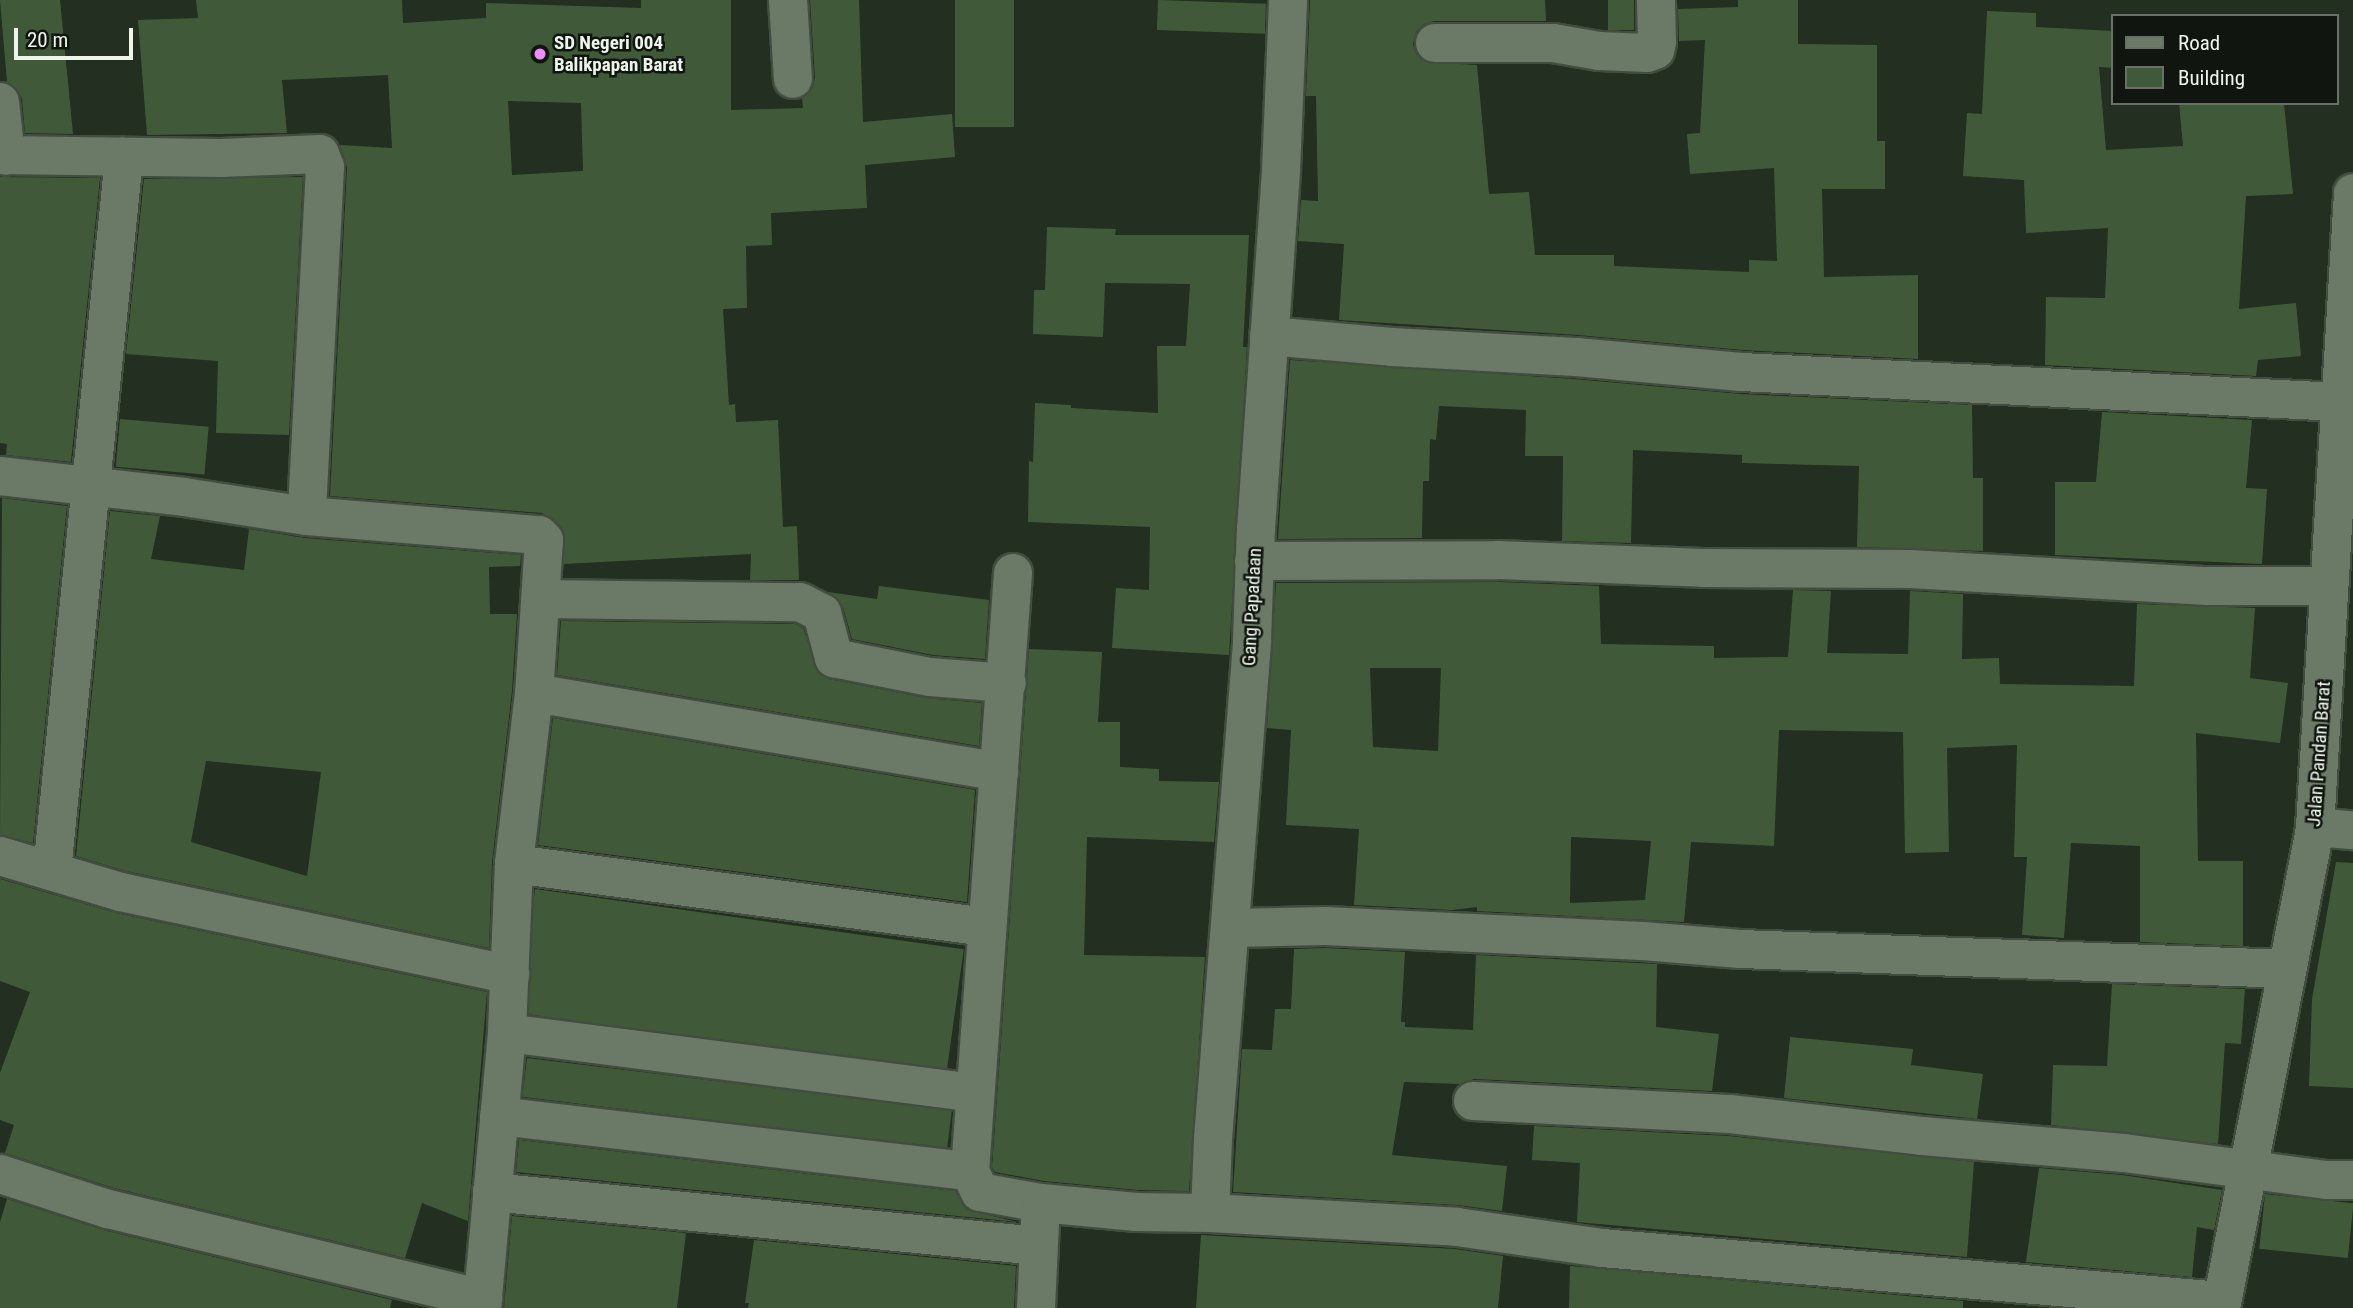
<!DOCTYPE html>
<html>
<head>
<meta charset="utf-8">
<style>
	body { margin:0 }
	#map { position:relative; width:2353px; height:1308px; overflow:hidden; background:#232f20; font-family:"Roboto Condensed",sans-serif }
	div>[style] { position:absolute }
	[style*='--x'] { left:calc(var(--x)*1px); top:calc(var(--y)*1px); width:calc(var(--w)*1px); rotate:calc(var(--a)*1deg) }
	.building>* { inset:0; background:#405a39; transform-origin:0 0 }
	.roads { filter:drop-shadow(2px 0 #424d3f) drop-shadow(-2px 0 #424d3f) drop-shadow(0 2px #424d3f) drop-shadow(0 -2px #424d3f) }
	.minor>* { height:38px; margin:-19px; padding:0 19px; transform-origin:19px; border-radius:19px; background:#6b7967 }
	.dots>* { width:19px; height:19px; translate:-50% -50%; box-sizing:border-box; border:4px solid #10160f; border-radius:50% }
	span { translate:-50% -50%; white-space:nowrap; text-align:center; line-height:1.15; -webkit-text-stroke:5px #10160f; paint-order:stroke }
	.poi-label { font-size:19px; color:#eef6ec; font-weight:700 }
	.left { translate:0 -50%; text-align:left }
	.street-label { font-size:19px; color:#eef6ec }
	.legend { position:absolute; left:2111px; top:14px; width:228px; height:91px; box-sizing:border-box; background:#10160f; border:2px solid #697067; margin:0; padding:9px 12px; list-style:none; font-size:21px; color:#eef6ec }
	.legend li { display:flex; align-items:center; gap:14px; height:35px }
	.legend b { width:35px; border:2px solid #697067 }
	.scale { position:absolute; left:14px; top:28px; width:119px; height:32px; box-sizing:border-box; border:4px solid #eef6ec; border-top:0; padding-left:9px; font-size:21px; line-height:24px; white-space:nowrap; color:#eef6ec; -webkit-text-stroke:5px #10160f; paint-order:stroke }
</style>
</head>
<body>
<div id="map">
	<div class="building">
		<div style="clip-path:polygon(0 0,60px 0,73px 134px,25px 133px,22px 99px,17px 89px,7px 82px)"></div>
		<div style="clip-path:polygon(evenodd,196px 0,402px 0,403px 23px,486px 18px,486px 3px,641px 8px,641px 0,731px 0,731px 110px,803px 108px,802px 98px,812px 89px,815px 78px,810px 0,859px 0,863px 122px,952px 114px,955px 157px,865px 165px,867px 208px,771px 213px,772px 245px,746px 246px,747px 308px,723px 309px,729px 405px,735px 404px,736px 422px,778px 420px,783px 527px,797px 526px,799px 580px,750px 580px,751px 554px,564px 564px,564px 532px,554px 520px,542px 513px,330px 496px,347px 168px,340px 145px,392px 148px,388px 75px,282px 80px,287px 133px,147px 135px,138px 20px,198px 18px,196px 0,508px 101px,581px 103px,583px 171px,512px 175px,508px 101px)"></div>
		<div style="left:955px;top:0;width:59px;height:127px"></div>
		<div style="left:1158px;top:0;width:108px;height:30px;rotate:2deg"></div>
		<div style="clip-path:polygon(1310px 0,1545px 0,1546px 21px,1434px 21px,1424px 24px,1416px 32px,1413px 44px,1416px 54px,1425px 62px,1477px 65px,1489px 194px,1529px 192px,1535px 255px,1614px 255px,1614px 266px,1749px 272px,1749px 260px,1777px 261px,1774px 168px,1690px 174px,1687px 134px,1700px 133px,1705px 40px,1679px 41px,1678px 9px,1738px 7px,1738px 0,1798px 0,1798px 44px,1877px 45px,1877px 141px,1885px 141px,1885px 189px,1822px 189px,1824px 277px,1918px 275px,1918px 359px,1743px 350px,1578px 335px,1339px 320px,1344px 244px,1298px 241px,1301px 200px,1318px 201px,1316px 96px,1306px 96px)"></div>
		<div style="left:1608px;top:0;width:26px;height:30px"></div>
		<div style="clip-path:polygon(1987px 11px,2036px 13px,2036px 27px,2113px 31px,2113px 68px,2099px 67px,2106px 150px,2183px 146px,2179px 103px,2284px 103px,2293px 194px,2246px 196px,2239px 309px,2296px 303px,2301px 356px,2258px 360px,2256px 376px,2045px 365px,2046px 297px,2105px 298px,2108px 228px,2026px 233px,2024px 180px,1963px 176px,1967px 113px,1982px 114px)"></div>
		<div style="clip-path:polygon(0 177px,100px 178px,71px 462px,6px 455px,7px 444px,0 443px)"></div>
		<div style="clip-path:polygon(303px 177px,289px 435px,216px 433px,218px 361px,126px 354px,144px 179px)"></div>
		<div style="clip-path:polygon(1047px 227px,1116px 229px,1115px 235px,1249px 235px,1243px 347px,1247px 347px,1229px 655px,1112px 648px,1116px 588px,1149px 590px,1150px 527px,1028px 522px,1029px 461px,1033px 462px,1035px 403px,1071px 405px,1071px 408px,1158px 413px,1157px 346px,1186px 346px,1190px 284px,1105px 283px,1103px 337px,1033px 334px,1034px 290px,1045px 290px)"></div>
		<div style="clip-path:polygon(1290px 360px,1574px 379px,1740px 394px,1972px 405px,1973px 478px,1983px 478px,1983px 551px,1857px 547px,1859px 466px,1742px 463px,1742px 455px,1633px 450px,1631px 543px,1562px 541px,1563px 456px,1525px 456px,1526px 410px,1439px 406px,1436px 440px,1430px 439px,1429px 481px,1423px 481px,1422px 538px,1278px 539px)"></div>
		<div style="clip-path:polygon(2102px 412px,2252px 420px,2246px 488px,2267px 489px,2262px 564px,2055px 555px,2055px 482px,2096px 482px)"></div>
		<div style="left:120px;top:419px;width:89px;height:48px;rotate:5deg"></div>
		<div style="clip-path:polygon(2px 498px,67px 506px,33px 843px,0 835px)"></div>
		<div style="clip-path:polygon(evenodd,110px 511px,160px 516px,151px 559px,244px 570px,249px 529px,305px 538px,521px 555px,520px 566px,489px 567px,490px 614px,517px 614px,512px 691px,492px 862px,489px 948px,126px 871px,76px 856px,110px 511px,206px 761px,321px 772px,307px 876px,191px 842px,206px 761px)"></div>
		<div style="clip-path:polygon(evenodd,1498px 582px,1599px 586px,1601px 644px,1714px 646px,1714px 658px,1788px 657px,1793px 590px,1831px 591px,1827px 653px,1908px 654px,1910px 591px,1963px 594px,1962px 659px,1999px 658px,2000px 684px,2134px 686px,2137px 604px,2255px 608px,2250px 678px,2288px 683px,2280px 743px,2196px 733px,2198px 861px,2243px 861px,2243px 946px,2140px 942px,2140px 846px,2071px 843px,2064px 938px,2022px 935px,2027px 857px,2014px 857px,2017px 745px,1947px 748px,1949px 852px,1905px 853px,1903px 732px,1779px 730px,1774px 846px,1691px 842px,1684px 922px,1477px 911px,1477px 907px,1452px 910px,1354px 905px,1359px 829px,1286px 825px,1291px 730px,1267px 728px,1276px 583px,1498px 582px,1370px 668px,1441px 668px,1438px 751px,1373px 747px,1370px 668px,1498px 582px,1571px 837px,1651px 841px,1645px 900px,1570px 903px,1571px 837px)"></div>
		<div style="clip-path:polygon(879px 586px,989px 600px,985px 659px,933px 655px,852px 639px,843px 607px,828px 592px,877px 599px)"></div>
		<div style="clip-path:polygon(561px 621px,795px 624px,803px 628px,819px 673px,829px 679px,926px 698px,982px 703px,979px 746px,557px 675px)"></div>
		<div style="clip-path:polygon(1029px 649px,1102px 652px,1098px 722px,1120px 722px,1120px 767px,1159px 769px,1159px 781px,1219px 782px,1214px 842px,1087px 837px,1084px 955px,1205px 957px,1189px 1191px,1138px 1190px,1044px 1181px,995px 1172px,992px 1167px)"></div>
		<div style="clip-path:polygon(553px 718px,975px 790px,967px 902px,538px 845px)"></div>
		<div style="clip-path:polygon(2336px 862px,2353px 863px,2353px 1088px,2309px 1086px,2312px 999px)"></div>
		<div style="clip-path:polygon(0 879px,116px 913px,487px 992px,468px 1221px,422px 1203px,405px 1258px,114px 1188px,5px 1153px,14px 1125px,0 1120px,0 1073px,30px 992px,0 981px)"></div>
		<div style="left:535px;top:889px;width:433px;height:125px;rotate:8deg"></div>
		<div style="clip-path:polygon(1325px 948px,1405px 952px,1401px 1022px,1405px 1022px,1405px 1027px,1473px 1030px,1476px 955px,1657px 964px,1656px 1027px,1719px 1034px,1712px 1091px,1474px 1079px,1460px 1084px,1404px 1082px,1392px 1155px,1507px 1166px,1502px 1211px,1458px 1205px,1233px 1192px,1242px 1049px,1272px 1050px,1275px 1009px,1291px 1009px,1294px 949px)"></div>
		<div style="clip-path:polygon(2112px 984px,2245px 989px,2241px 1044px,2225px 1043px,2218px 1144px,2051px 1125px,2053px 1065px,2107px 1066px)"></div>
		<div style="clip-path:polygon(1790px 1037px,1913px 1049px,1911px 1065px,1983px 1074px,1977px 1119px,1784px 1098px)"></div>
		<div style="left:527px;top:1058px;width:428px;height:39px;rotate:7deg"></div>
		<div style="clip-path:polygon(1534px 1126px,1728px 1136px,1974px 1162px,1967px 1257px,1577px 1222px,1580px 1163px,1532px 1160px)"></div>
		<div style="clip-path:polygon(519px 1140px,955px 1191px,967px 1210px,1018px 1222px,516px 1172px)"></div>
		<div style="clip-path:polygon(2039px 1168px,2122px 1175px,2222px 1190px,2214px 1230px,2197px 1227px,2192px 1277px,2026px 1262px)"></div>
		<div style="left:2265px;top:1194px;width:89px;height:55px;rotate:6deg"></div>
		<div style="clip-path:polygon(7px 1199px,103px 1230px,392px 1300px,390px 1308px,0 1308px,0 1222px)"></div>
		<div style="clip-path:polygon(512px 1216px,686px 1233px,677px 1308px,504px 1308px)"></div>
		<div style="clip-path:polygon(1201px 1235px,1455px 1249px,1503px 1256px,1498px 1308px,1196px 1308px)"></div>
		<div style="clip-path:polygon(754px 1240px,1016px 1266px,1014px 1308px,748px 1308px,749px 1303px,745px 1303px)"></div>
		<div style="clip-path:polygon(1570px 1266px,1963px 1301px,1963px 1308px,1569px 1308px)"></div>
	</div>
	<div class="roads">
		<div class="minor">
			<div style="--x:788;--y:0;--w:79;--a:86.4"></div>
			<div style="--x:1435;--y:43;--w:118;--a:0"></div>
			<div style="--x:1553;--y:43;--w:47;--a:9.9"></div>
			<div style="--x:1599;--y:51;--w:48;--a:2.4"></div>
			<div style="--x:1647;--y:53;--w:9;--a:-21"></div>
			<div style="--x:1655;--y:50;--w:8;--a:-76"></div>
			<div style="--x:1657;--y:42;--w:42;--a:-91.4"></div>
			<div style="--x:0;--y:102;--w:54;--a:83.7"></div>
			<div style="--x:0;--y:155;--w:221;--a:0.8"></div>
			<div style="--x:221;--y:158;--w:99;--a:-2.3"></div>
			<div style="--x:320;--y:154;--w:14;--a:69"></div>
			<div style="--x:325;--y:167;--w:349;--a:93"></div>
			<div style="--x:1269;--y:336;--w:123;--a:5.1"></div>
			<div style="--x:1392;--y:347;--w:184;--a:3.1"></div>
			<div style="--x:1576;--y:357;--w:166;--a:5.2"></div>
			<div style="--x:1741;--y:372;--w:600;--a:2.87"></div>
			<div style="--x:0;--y:476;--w:185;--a:6.5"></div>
			<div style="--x:184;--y:497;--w:124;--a:8.8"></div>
			<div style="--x:307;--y:516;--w:233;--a:4.7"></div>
			<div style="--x:539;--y:535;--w:7;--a:45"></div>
			<div style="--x:544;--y:540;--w:153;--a:93.7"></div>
			<div style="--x:534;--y:693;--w:172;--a:96.7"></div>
			<div style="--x:514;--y:864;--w:169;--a:92.4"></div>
			<div style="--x:507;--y:1033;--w:276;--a:95.2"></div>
			<div style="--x:1254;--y:561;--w:244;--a:-0.2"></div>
			<div style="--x:1498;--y:560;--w:205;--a:2.2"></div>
			<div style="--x:1703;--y:568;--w:207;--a:0.3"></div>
			<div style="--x:1910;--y:569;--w:298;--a:3.3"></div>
			<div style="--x:2208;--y:586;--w:121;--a:0"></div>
			<div style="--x:1013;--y:573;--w:600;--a:94.11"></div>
			<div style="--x:970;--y:1171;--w:23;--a:65"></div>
			<div style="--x:980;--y:1192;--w:62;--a:10.2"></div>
			<div style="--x:541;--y:599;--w:259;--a:0.7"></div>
			<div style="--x:800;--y:602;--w:25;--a:27"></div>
			<div style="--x:822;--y:613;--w:47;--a:75.1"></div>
			<div style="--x:834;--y:658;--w:98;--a:11.2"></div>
			<div style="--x:930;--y:677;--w:77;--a:4.5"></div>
			<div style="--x:534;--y:693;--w:472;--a:9.6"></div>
			<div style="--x:2315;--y:827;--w:38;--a:5"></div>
			<div style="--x:0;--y:856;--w:126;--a:16.6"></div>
			<div style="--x:121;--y:892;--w:398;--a:12"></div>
			<div style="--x:514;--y:864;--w:477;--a:7.6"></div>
			<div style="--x:52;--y:871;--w:718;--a:-84.24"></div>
			<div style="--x:1231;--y:928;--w:94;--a:-1.2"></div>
			<div style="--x:1325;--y:926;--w:318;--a:2.7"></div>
			<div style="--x:1643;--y:941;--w:97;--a:4.7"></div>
			<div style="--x:1740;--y:949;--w:547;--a:2.09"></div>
			<div style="--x:507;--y:1033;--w:472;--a:7.3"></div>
			<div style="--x:1473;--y:1101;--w:257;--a:2.9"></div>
			<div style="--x:1730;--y:1114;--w:193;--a:6.5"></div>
			<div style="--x:1922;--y:1136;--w:203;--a:4.8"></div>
			<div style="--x:2124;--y:1153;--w:204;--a:7.6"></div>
			<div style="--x:2326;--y:1180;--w:27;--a:0"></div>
			<div style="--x:499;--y:1116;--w:474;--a:6.7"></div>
			<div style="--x:0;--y:1174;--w:114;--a:18"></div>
			<div style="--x:108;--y:1209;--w:386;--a:13.5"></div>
			<div style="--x:492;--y:1192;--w:549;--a:5.65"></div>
			<div style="--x:1210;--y:1213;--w:74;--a:-87.7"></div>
			<div style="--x:1213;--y:1139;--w:500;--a:-85.5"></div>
			<div style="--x:1252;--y:641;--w:112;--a:-88"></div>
			<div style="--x:1256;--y:529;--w:360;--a:-86"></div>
			<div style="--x:1281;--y:170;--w:170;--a:-87.6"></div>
			<div style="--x:1036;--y:1308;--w:105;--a:-87.3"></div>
			<div style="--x:1041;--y:1203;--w:96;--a:5.4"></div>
			<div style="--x:1137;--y:1212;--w:73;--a:0.8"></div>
			<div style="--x:1210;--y:1213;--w:247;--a:3.2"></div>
			<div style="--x:1457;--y:1227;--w:147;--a:8.2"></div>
			<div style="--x:1602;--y:1248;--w:622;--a:4.89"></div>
			<div style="--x:2221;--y:1308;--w:490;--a:-78.9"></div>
			<div style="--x:2315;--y:827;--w:635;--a:-86.57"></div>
		</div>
	</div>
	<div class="dots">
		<div style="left:540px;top:54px;background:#eb8dfb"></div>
	</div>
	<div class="poi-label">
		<span class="left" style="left:554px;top:54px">SD Negeri 004<br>Balikpapan Barat</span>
	</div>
	<div class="street-label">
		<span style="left:1252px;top:607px;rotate:-87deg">Gang Papadaan</span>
		<span style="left:2319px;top:754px;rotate:-86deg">Jalan Pandan Barat</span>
	</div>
	<ul class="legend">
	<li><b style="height:9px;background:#6b7967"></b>Road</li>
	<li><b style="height:19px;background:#405a39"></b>Building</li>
	</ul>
	<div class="scale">20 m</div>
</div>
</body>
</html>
